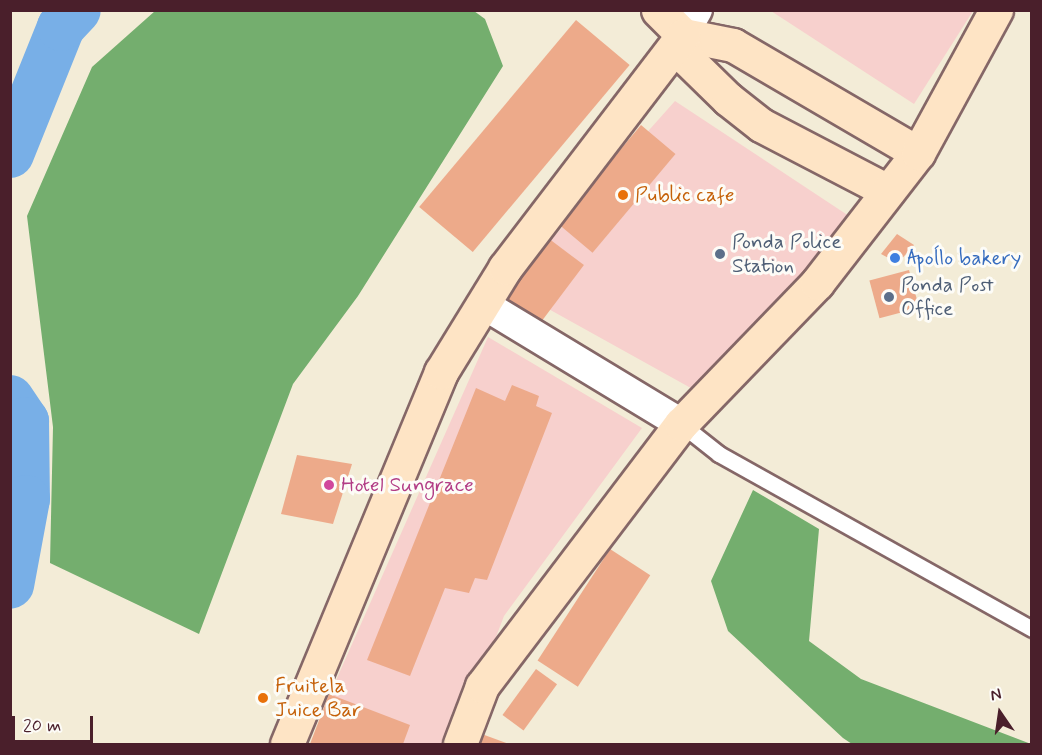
<!DOCTYPE html>
<html>
<head>
<meta charset="utf-8">
<style>
	body { margin:0 }
	#map { position:relative; width:1042px; height:755px; overflow:hidden; background:#f3ecd7; font-family:Mynerve,sans-serif }
	div>[style] { position:absolute }
	[style*='--x'] { left:calc(var(--x)*1px); top:calc(var(--y)*1px); width:calc(var(--w)*1px); rotate:calc(var(--a)*1deg) }
	.built>* { inset:0; background:#f7d0cd }
	.forest>* { inset:0; background:#74ae6e }
	.river>* { height:48px; margin:-24px; padding:0 24px; transform-origin:24px; border-radius:24px; background:#78afe7 }
	.building>* { inset:0; background:#edaa8a; transform-origin:0 0 }
	.roads { filter:drop-shadow(2px 0 #856767) drop-shadow(-2px 0 #856767) drop-shadow(0 2px #856767) drop-shadow(0 -2px #856767) }
	.lane>* { height:15px; margin:-7.5px; padding:0 7.5px; transform-origin:7.5px; border-radius:7.5px; background:#fff }
	.street>* { height:30px; margin:-15px; padding:0 15px; transform-origin:15px; border-radius:15px; background:#fff }
	.secondary>* { height:33px; margin:-16.5px; padding:0 16.5px; transform-origin:16.5px; border-radius:16.5px; background:#fee4c5 }
	.dots>* { width:16px; height:16px; translate:-50% -50%; box-sizing:border-box; border:3px solid #fdfcf7; border-radius:50% }
	span { translate:-50% -50%; white-space:nowrap; text-align:center; line-height:1.15; -webkit-text-stroke:6px #fdfcf7; paint-order:stroke }
	.food-label { font-size:21px; color:#c56008 }
	.left { translate:0 -50%; text-align:left }
	.service-label { font-size:21px; color:#4e5e75 }
	.shop-label { font-size:21px; color:#366cbe }
	.hotel-label { font-size:21px; color:#b23c85 }
	.frame { position:absolute; inset:0; border:12px solid #4a1f2b; pointer-events:none }
	.north { position:absolute; left:970px; top:683px; width:60px; height:60px; -webkit-text-stroke:4px #fdfcf7; paint-order:stroke; rotate:347deg; font-size:16px; font-weight:700; line-height:24px; text-align:center; color:#4a1f2b }
	.north::after { content:''; display:block; margin:auto; width:21px; height:27px; background:#4a1f2b; clip-path:polygon(50% 0,100% 100%,50% 72%,0 100%) }
	.scale { position:absolute; left:12px; top:716px; width:81px; height:27px; box-sizing:border-box; border:3px solid #4a1f2b; border-top:0; padding-left:8px; font-size:18px; line-height:21px; white-space:nowrap; color:#4a1f2b; -webkit-text-stroke:4px #fdfcf7; paint-order:stroke }
</style>
</head>
<body>
<div id="map">
	<div class="built">
		<div style="clip-path:polygon(771px 11px,973px 11px,914px 104px)"></div>
		<div style="clip-path:polygon(675px 101px,852px 218px,698px 392px,509px 287px)"></div>
		<div style="clip-path:polygon(488px 337px,642px 428px,504px 616px,455px 744px,314px 744px,337px 678px)"></div>
	</div>
	<div class="forest">
		<div style="clip-path:polygon(155px 11px,474px 11px,485px 19px,503px 66px,358px 296px,293px 384px,199px 634px,50px 563px,53px 427px,27px 216px,92px 67px)"></div>
		<div style="clip-path:polygon(753px 490px,819px 529px,809px 641px,861px 679px,1031px 744px,852px 744px,843px 738px,728px 631px,711px 581px)"></div>
	</div>
	<div class="river">
		<div style="--x:10;--y:154;--w:137;--a:-68.1"></div>
		<div style="--x:61;--y:27;--w:23;--a:-47"></div>
		<div style="--x:10;--y:399;--w:27;--a:56"></div>
		<div style="--x:25;--y:421;--w:78;--a:89.3"></div>
		<div style="--x:26;--y:499;--w:87;--a:100.5"></div>
	</div>
	<div class="building">
		<div style="left:576px;top:20px;width:70px;height:244px;rotate:40deg"></div>
		<div style="left:641px;top:125px;width:45px;height:129px;rotate:40deg"></div>
		<div style="clip-path:polygon(897px 234px,914px 245px,898px 263px,881px 254px)"></div>
		<div style="left:548px;top:238px;width:45px;height:75px;rotate:37deg"></div>
		<div style="left:909px;top:270px;width:39px;height:41px;rotate:75deg"></div>
		<div style="clip-path:polygon(512px 385px,539px 396px,536px 406px,552px 413px,487px 580px,475px 578px,469px 593px,445px 588px,410px 676px,367px 660px,476px 388px,505px 401px)"></div>
		<div style="clip-path:polygon(297px 455px,352px 464px,333px 524px,281px 514px)"></div>
		<div style="left:610px;top:549px;width:48px;height:133px;rotate:33deg"></div>
		<div style="left:536px;top:669px;width:26px;height:57px;rotate:36deg"></div>
		<div style="clip-path:polygon(329px 694px,410px 725px,403px 744px,310px 744px)"></div>
		<div style="clip-path:polygon(479px 733px,509px 744px,475px 744px)"></div>
	</div>
	<div class="roads">
		<div class="lane">
			<div style="--x:681;--y:424;--w:48;--a:38.3"></div>
			<div style="--x:719;--y:454;--w:359;--a:29.2"></div>
		</div>
		<div class="street">
			<div style="--x:683;--y:35;--w:29;--a:-61"></div>
			<div style="--x:483;--y:304;--w:232;--a:31.2"></div>
		</div>
		<div class="secondary">
			<div style="--x:658;--y:10;--w:35;--a:45"></div>
			<div style="--x:683;--y:35;--w:51;--a:11.3"></div>
			<div style="--x:733;--y:45;--w:214;--a:30.3"></div>
			<div style="--x:683;--y:35;--w:23;--a:83"></div>
			<div style="--x:686;--y:58;--w:59;--a:44.3"></div>
			<div style="--x:728;--y:99;--w:42;--a:38.2"></div>
			<div style="--x:761;--y:125;--w:143;--a:27.5"></div>
			<div style="--x:287;--y:744;--w:403;--a:-67.5"></div>
			<div style="--x:441;--y:372;--w:122;--a:-58.4"></div>
			<div style="--x:505;--y:268;--w:293;--a:-52.6"></div>
			<div style="--x:460;--y:744;--w:62;--a:-69.2"></div>
			<div style="--x:482;--y:686;--w:329;--a:-52.8"></div>
			<div style="--x:681;--y:424;--w:196;--a:-46"></div>
			<div style="--x:817;--y:283;--w:165;--a:-52.2"></div>
			<div style="--x:918;--y:153;--w:163;--a:-61.4"></div>
		</div>
	</div>
	<div class="dots">
		<div style="left:623px;top:195px;background:#e8710a"></div>
		<div style="left:720px;top:254px;background:#5c6f8a"></div>
		<div style="left:895px;top:258px;background:#3f7fe0"></div>
		<div style="left:889px;top:297px;background:#5c6f8a"></div>
		<div style="left:329px;top:485px;background:#d1479c"></div>
		<div style="left:263px;top:698px;background:#e8710a"></div>
	</div>
	<div class="food-label">
		<span class="left" style="left:635px;top:195px">Public cafe</span>
		<span class="left" style="left:275px;top:698px">Fruitela<br>Juice Bar</span>
	</div>
	<div class="service-label">
		<span class="left" style="left:732px;top:254px">Ponda Police<br>Station</span>
		<span class="left" style="left:901px;top:297px">Ponda Post<br>Office</span>
	</div>
	<div class="shop-label">
		<span class="left" style="left:907px;top:258px">Apoĺlo bakery</span>
	</div>
	<div class="hotel-label">
		<span class="left" style="left:341px;top:485px">Hotel Sungrace</span>
	</div>
	<div class="frame"></div>
	<div class="north">N</div>
	<div class="scale">20 m</div>
</div>
</body>
</html>
